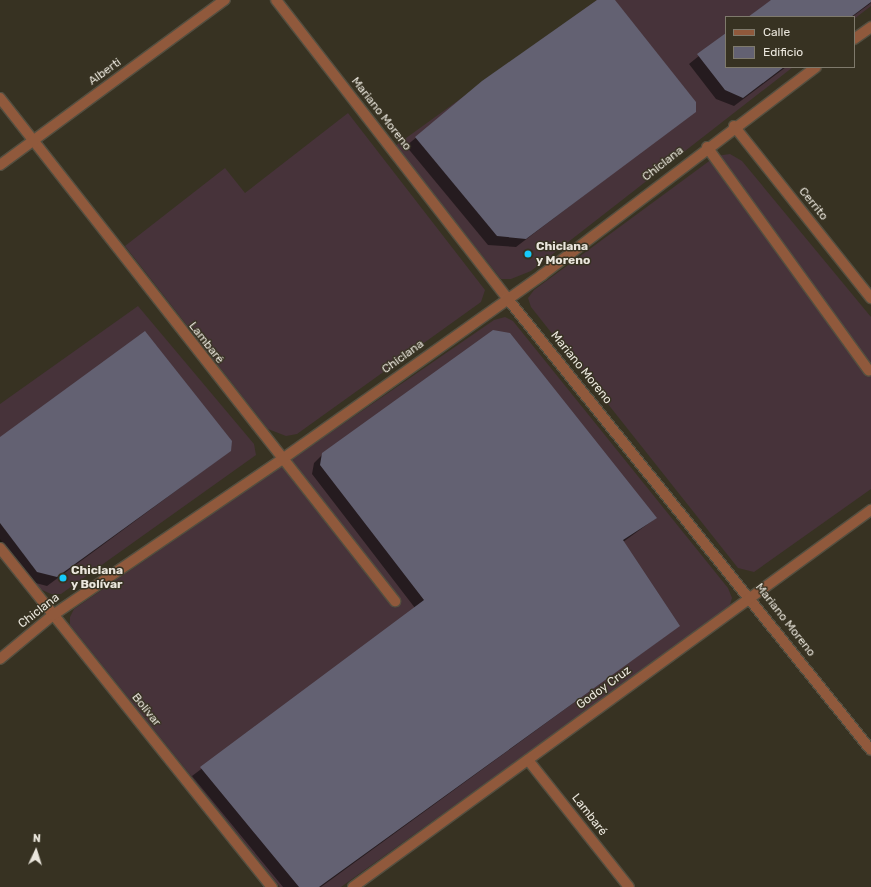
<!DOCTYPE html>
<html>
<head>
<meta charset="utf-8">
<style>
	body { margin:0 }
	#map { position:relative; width:871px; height:887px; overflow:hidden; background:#373222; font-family:Rubik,sans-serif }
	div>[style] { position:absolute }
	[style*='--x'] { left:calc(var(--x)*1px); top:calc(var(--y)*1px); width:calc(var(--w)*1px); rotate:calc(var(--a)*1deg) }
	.industrial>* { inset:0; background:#47333a }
	.shadow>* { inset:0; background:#0007 }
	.building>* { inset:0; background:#636172 }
	.roads { filter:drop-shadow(1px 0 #544f40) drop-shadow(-1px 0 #544f40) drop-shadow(0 1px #544f40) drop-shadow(0 -1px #544f40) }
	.minor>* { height:10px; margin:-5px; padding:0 5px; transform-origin:5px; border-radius:5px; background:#90593c }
	.dots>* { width:11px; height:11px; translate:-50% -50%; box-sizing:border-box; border:2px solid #373222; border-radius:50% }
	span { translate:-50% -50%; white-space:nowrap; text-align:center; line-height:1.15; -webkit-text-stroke:3px #373222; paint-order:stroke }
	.street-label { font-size:12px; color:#eae6dc }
	.poi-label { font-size:12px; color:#eae6dc; font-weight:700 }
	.left { translate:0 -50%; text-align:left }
	.legend { position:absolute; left:725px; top:16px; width:130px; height:52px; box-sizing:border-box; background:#373222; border:1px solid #7f7a6c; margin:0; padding:5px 7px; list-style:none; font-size:12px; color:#eae6dc }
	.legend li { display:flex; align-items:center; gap:8px; height:20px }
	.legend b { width:20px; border:1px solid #7f7a6c }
	.north { position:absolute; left:16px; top:831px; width:40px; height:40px; -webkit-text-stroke:3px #373222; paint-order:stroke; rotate:4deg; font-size:11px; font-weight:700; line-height:16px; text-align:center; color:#eae6dc }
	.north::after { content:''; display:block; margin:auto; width:14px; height:18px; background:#eae6dc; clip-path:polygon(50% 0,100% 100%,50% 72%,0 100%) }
</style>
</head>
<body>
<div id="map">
	<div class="industrial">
		<div style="clip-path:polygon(597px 0,871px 0,871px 6px,854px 19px,726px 17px,726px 67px,793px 67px,531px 271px,511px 279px,501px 279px,395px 146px)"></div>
		<div style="clip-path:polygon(348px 113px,485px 290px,481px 302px,297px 434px,286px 436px,268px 429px,125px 246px,225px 168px,245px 193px)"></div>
		<div style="clip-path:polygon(730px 154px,742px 161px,871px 317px,871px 489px,754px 572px,738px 568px,531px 307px,528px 298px,534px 290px,716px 156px)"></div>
		<div style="clip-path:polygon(138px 306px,254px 444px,256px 455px,61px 594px,51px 594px,40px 589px,0 539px,0 404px)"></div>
		<div style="clip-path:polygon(505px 317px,513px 321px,728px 588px,732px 598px,729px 608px,341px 887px,280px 887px,70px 625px,70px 617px,74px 609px,494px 320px)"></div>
	</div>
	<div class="shadow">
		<div style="clip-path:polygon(599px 0,613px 0,695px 111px,516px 247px,488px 245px,406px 146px,483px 82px)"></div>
		<div style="clip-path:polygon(773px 0,871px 0,871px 3px,852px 17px,750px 17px)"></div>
		<div style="clip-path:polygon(726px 34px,726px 67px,786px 67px,734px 106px,716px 99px,689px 64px)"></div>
		<div style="clip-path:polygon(0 438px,230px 451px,47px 586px,28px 581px,0 543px)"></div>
		<div style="clip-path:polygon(323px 454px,656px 518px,623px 542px,679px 626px,321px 887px,283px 887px,192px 776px,415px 608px,312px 474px,314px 463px)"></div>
	</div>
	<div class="building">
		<div style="clip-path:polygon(597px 0,615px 0,696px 102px,696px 112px,526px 239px,497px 236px,415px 137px,482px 81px)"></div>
		<div style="clip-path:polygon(771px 0,871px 0,871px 2px,851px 17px,748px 17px)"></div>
		<div style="clip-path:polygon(726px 33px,726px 67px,784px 67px,743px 98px,725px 90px,697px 54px)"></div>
		<div style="clip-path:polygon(493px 330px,510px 333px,657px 518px,623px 540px,680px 626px,319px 887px,299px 887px,200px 767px,424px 600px,320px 465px,322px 453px)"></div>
		<div style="clip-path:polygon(145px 331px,232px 441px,231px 451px,57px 577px,37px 572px,0 523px,0 437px)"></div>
	</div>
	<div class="roads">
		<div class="minor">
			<div style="--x:276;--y:0;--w:377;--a:52.2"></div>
			<div style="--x:507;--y:298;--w:580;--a:51.16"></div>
			<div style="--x:854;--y:39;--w:21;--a:-35"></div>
			<div style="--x:0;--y:98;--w:640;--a:51.86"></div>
			<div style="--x:734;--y:126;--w:220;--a:51.5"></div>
			<div style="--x:707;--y:147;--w:276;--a:54.1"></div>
			<div style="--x:0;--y:165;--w:279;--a:-36.3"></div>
			<div style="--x:0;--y:548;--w:435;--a:51.3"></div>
			<div style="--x:0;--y:659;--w:69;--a:-39.7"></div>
			<div style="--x:53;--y:615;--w:276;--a:-34.2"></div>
			<div style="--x:281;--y:460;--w:320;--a:-35.3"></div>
			<div style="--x:542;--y:275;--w:344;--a:-37.2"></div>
			<div style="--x:528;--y:760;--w:162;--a:51.5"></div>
			<div style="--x:353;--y:887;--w:641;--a:-36.05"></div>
		</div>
	</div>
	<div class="dots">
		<div style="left:528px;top:254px;background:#16cafb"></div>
		<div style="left:63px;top:578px;background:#16cafb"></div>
	</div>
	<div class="street-label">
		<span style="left:105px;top:72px;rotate:-36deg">Alberti</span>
		<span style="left:381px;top:114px;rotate:52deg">Mariano Moreno</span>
		<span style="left:663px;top:164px;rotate:-38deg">Chiclana</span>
		<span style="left:813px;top:204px;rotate:51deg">Cerrito</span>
		<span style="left:206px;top:343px;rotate:52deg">Lambaré</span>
		<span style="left:403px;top:357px;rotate:-36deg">Chiclana</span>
		<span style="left:581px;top:368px;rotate:51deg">Mariano Moreno</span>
		<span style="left:39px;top:611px;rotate:-38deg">Chiclana</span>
		<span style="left:785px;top:620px;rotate:52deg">Mariano Moreno</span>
		<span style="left:604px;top:688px;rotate:-36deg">Godoy Cruz</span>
		<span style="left:146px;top:710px;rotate:51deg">Bolívar</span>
		<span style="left:589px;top:815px;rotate:52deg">Lambaré</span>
	</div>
	<div class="poi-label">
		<span class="left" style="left:536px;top:254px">Chiclana<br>y Moreno</span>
		<span class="left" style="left:71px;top:578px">Chiclana<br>y Bolívar</span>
	</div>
	<ul class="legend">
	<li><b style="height:5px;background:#90593c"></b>Calle</li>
	<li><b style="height:11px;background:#636172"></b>Edificio</li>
	</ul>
	<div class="north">N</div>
</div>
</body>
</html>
